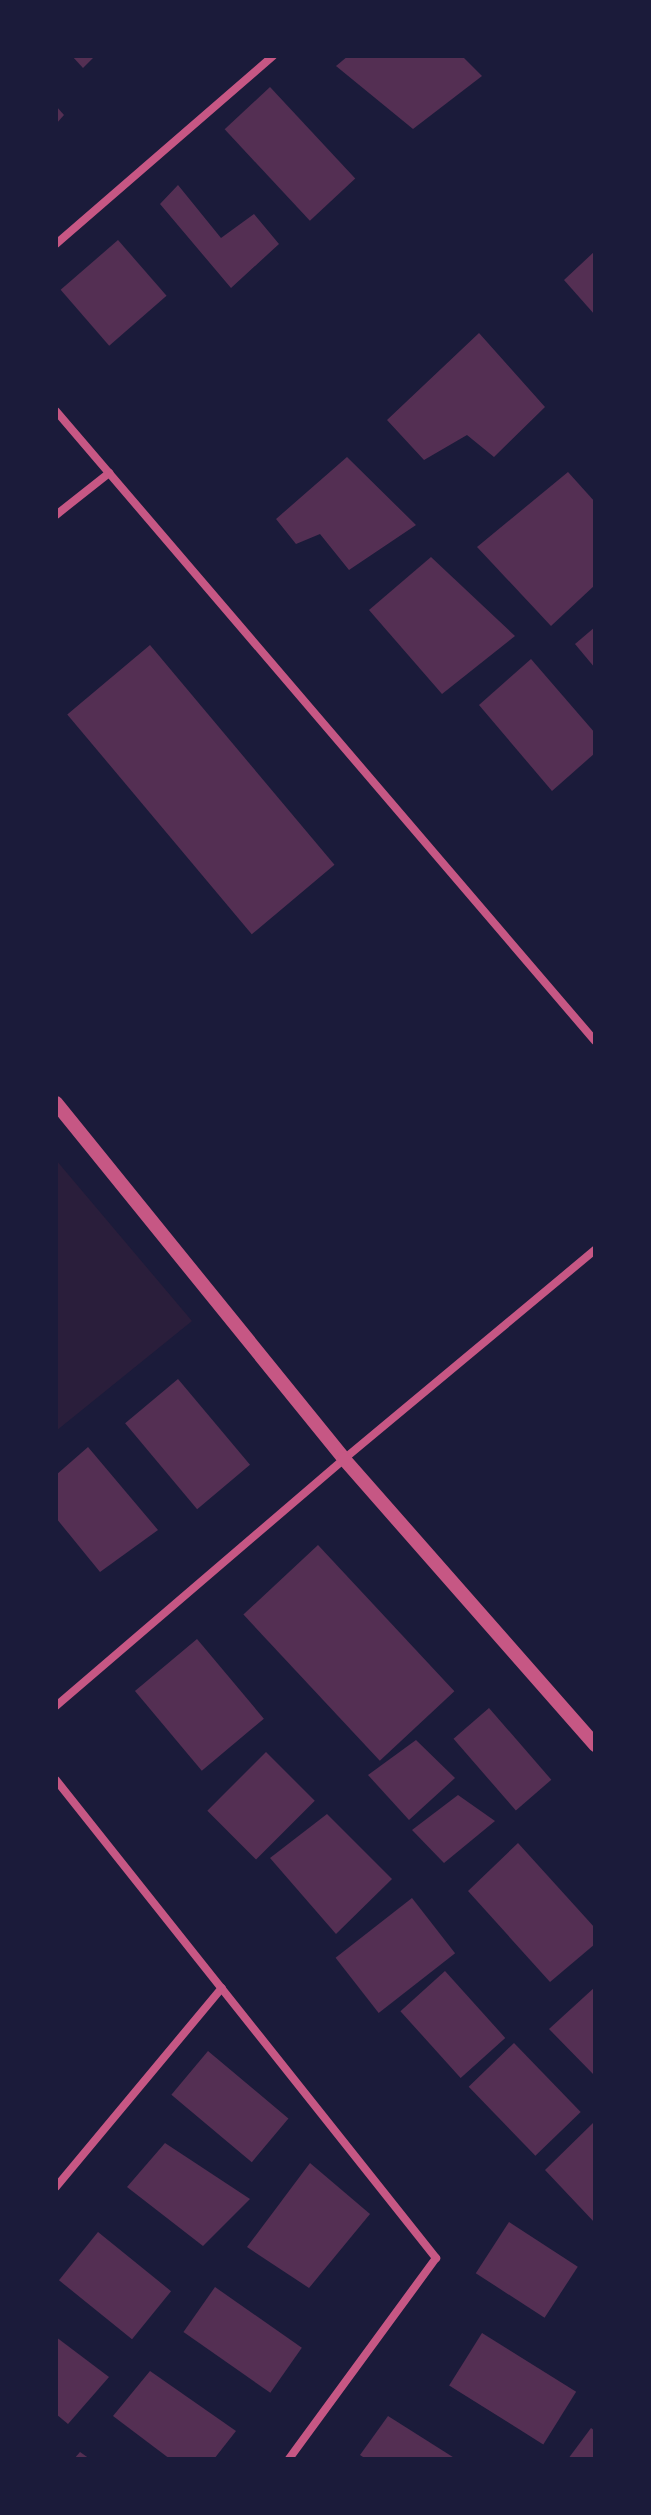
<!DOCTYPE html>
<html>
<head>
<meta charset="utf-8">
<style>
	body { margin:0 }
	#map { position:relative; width:651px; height:2515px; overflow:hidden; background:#1b1b3a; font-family:Barlow,sans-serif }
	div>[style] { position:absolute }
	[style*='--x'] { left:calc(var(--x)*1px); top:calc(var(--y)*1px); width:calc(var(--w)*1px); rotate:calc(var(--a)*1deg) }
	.green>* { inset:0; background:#2a1e3b }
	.building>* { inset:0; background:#542f53; transform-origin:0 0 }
	.minor>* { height:8px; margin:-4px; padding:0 4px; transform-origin:4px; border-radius:4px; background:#c65784 }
	.tertiary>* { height:14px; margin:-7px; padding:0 7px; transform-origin:7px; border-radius:7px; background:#c65784 }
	span { translate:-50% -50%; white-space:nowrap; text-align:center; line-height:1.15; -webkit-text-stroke:8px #1b1b3a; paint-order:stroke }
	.frame { position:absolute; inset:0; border:58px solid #1b1b3a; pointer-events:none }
</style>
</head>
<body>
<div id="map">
	<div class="green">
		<div style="clip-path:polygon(56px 1160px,192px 1321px,56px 1431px)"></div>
	</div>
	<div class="building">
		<div style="clip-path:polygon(72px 56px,95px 56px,83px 68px)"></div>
		<div style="clip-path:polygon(348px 56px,462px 56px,482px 76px,413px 129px,336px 66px)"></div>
		<div style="left:270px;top:87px;width:125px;height:62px;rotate:47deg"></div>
		<div style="clip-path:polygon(56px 106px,64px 115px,56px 124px)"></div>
		<div style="clip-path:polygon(178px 185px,221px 238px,254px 214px,279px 244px,231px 288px,160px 204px)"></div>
		<div style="left:118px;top:240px;width:74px;height:76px;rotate:49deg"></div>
		<div style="clip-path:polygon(595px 251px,595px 315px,564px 280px)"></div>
		<div style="clip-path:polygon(479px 333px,545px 407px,494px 457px,467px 435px,424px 460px,387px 420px)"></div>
		<div style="clip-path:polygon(347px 457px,416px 525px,349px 570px,320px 534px,296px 544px,276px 519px)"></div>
		<div style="clip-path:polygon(568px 472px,595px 502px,595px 585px,551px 626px,477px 547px)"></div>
		<div style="clip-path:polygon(431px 557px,515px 636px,442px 694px,369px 610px)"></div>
		<div style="clip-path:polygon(595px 627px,595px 668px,575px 644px)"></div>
		<div style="left:150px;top:645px;width:287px;height:108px;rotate:50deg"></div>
		<div style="clip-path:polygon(531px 659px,595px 733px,595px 753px,552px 791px,479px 705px)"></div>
		<div style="left:178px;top:1379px;width:112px;height:69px;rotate:50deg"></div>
		<div style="clip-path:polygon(88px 1447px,158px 1530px,100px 1572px,56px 1518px,56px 1475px)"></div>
		<div style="left:318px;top:1545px;width:200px;height:102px;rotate:47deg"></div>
		<div style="left:197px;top:1639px;width:104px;height:81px;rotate:50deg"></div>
		<div style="left:489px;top:1708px;width:95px;height:47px;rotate:49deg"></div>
		<div style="clip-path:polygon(416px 1740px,455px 1778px,409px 1820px,368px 1775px)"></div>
		<div style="left:266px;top:1752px;width:69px;height:83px;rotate:45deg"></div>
		<div style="clip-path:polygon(458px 1795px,495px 1821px,444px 1863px,412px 1830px)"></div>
		<div style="clip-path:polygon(327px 1814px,392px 1879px,336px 1934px,270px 1858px)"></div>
		<div style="clip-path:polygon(518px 1843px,595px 1928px,595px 1944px,550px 1982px,468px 1891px)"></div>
		<div style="left:412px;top:1898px;width:70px;height:97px;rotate:52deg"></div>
		<div style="left:445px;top:1971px;width:90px;height:60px;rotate:48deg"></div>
		<div style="clip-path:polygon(595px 1987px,595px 2076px,549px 2029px)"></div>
		<div style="left:514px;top:2043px;width:96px;height:63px;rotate:46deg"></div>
		<div style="left:208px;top:2051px;width:105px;height:57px;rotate:40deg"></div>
		<div style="clip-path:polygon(593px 2123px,595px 2125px,595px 2223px,545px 2170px)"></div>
		<div style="clip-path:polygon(165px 2143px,250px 2199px,203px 2246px,127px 2187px)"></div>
		<div style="clip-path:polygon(310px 2163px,370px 2214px,309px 2288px,247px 2247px)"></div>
		<div style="left:509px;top:2222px;width:82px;height:61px;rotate:33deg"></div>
		<div style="left:98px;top:2232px;width:94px;height:62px;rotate:39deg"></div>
		<div style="left:215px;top:2287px;width:106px;height:55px;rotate:35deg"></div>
		<div style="left:482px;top:2333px;width:111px;height:62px;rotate:32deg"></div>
		<div style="clip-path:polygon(56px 2337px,109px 2377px,68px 2424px,56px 2414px)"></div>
		<div style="clip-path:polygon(150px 2371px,236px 2431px,214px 2459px,170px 2459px,113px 2416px)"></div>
		<div style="clip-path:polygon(388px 2416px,456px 2459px,366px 2459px,360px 2455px)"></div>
		<div style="clip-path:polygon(591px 2428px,595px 2431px,595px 2459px,568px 2459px)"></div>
		<div style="clip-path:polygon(80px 2452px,90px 2459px,74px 2459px)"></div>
	</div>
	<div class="minor">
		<div style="--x:56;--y:244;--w:287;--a:-40.9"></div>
		<div style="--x:56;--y:411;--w:829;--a:49.45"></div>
		<div style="--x:56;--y:515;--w:68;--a:-38.4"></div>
		<div style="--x:56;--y:1706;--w:379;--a:-40.6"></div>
		<div style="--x:344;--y:1459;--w:327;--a:-39.8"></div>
		<div style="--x:56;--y:1780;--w:611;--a:51.52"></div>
		<div style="--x:436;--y:2258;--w:249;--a:126.2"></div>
		<div style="--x:56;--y:2187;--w:259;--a:-50.2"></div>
	</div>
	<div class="tertiary">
		<div style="--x:56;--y:1103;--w:458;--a:51"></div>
		<div style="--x:344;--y:1459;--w:381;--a:48.7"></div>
	</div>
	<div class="frame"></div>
</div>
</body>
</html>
